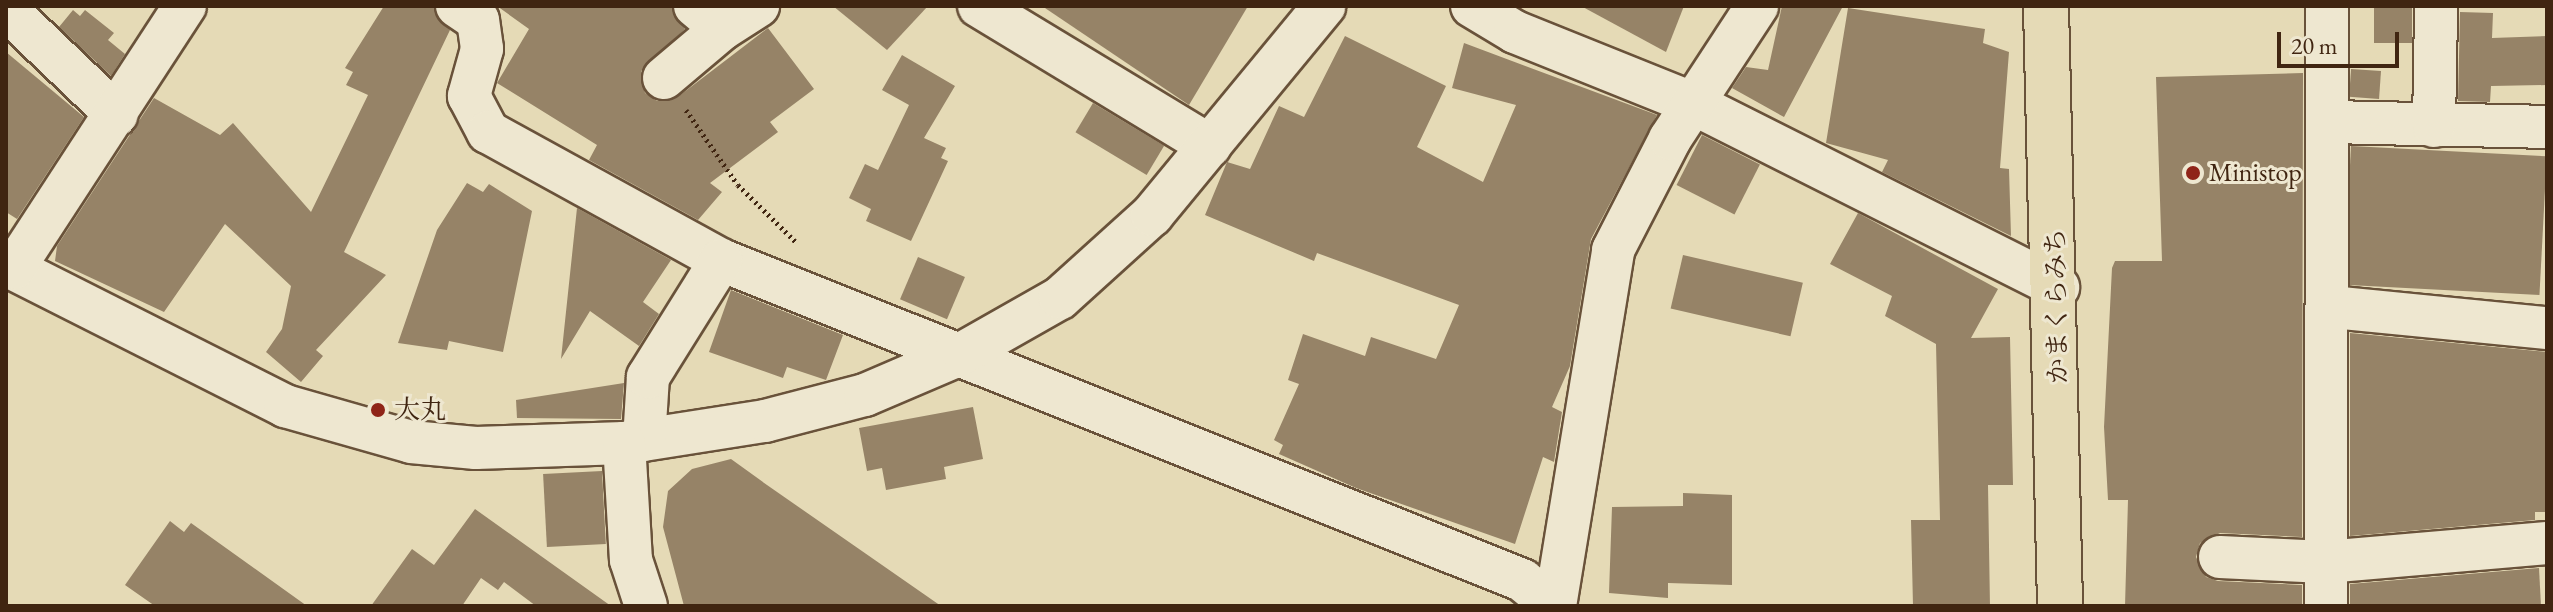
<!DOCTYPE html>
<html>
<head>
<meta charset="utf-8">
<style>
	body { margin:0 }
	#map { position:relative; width:2553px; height:612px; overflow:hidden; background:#e5dab6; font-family:"EB Garamond","Noto Serif JP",serif }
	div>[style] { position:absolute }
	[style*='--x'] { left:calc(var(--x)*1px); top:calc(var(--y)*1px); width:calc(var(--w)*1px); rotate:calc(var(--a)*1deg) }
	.building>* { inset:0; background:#968367; transform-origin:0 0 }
	.path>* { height:5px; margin-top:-2.5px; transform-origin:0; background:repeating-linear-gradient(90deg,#402511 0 2px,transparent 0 6px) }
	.roads { filter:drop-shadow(2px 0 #69523a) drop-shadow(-2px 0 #69523a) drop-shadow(0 2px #69523a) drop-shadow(0 -2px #69523a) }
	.minor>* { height:42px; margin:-21px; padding:0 21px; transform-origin:21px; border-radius:21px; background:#eee7d0 }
	.major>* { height:44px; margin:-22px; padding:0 22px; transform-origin:22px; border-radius:22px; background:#e5dab6 }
	.dots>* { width:22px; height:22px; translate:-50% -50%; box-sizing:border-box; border:4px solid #eee7d0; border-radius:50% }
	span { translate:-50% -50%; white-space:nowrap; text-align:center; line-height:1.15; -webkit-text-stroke:6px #eee7d0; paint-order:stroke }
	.poi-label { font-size:26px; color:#402511 }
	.left { translate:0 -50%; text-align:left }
	.street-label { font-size:26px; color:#402511 }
	.frame { position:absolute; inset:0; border:8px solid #402511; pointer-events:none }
	.scale { position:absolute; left:2277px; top:32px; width:122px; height:36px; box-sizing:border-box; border:4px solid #402511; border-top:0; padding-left:10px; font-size:24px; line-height:28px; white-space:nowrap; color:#402511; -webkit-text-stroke:6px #eee7d0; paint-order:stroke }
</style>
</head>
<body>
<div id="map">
	<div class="building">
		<div style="clip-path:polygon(384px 6px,433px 6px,450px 30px,344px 252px,386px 275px,316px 350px,323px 356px,301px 382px,266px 352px,282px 329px,291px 286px,225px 224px,164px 312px,55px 261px,57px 246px,154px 98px,220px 135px,233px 123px,311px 212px,368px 95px,346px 85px,353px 72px,345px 68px)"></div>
		<div style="clip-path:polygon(497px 6px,672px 6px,685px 29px,641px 71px,645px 93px,657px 101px,679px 96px,768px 28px,814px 89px,770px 122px,778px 132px,710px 183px,722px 192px,698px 220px,589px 160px,597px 145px,497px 83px,529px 29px)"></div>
		<div style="clip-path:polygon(833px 6px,928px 6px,887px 50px)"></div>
		<div style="clip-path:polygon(1042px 6px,1248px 6px,1189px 105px)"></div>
		<div style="clip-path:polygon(1581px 6px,1684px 6px,1666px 52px)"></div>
		<div style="clip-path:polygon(1782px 6px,1843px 6px,1784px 117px,1732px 88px,1746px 67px,1768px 70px)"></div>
		<div style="left:2374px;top:6px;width:38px;height:37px"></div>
		<div style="clip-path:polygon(1848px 8px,1985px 29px,1983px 43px,2009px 52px,2000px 168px,2009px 169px,2011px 236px,1882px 172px,1888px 160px,1826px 143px)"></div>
		<div style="clip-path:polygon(73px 10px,80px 16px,85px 10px,114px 33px,108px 40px,125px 54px,111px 76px,59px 27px)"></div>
		<div style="clip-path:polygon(2460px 12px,2493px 13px,2492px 38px,2547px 36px,2547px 85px,2491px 86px,2490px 102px,2458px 101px)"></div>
		<div style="clip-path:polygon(1345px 36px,1446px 86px,1417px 147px,1483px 182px,1516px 105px,1452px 88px,1464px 43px,1657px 115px,1591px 239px,1570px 366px,1552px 407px,1562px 412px,1554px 462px,1543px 457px,1515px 544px,1356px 488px,1279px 454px,1283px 445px,1274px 440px,1299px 384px,1288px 380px,1303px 334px,1365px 356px,1371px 337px,1436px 359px,1459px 305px,1317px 253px,1314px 261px,1205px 215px,1227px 162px,1250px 169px,1279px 106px,1304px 117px)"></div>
		<div style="clip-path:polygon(6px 52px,84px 117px,17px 219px,6px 212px)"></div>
		<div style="clip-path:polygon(902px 55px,955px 86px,924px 138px,946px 148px,941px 158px,948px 161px,911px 241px,866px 221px,871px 209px,849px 198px,865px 164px,878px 170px,909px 105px,882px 90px)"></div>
		<div style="left:2381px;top:71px;width:28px;height:30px;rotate:94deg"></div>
		<div style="clip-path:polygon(2303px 73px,2302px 537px,2220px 533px,2200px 543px,2196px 557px,2206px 577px,2218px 581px,2302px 585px,2302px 606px,2125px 606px,2128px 500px,2108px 500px,2104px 427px,2112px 268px,2115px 261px,2162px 261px,2156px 77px)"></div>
		<div style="left:1093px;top:103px;width:83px;height:34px;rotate:31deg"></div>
		<div style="left:1702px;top:135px;width:65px;height:56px;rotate:27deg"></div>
		<div style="left:2351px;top:146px;width:196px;height:139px;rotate:3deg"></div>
		<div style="clip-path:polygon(467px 183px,483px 192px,489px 184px,532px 211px,503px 352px,449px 341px,447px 350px,398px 343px,437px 230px)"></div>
		<div style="clip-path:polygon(577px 208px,671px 260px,643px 302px,659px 314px,639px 346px,590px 311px,561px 359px)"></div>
		<div style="clip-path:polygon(1858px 213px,1998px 289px,1971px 338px,2010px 337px,2013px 485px,1988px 485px,1990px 606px,1913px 606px,1911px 520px,1940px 520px,1936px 344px,1885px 316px,1892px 296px,1830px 264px)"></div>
		<div style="left:1683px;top:255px;width:123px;height:55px;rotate:13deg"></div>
		<div style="left:918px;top:257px;width:51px;height:46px;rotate:23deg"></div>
		<div style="clip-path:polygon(731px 290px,843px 335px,826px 380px,787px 367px,783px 378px,709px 352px)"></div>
		<div style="clip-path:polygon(2350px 333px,2547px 352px,2547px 512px,2535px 512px,2535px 520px,2350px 536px)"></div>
		<div style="clip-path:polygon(624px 383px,621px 419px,517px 418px,516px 400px)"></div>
		<div style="clip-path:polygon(973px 407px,983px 459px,944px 467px,946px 479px,886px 490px,882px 468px,867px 471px,859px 428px)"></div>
		<div style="clip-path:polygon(731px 459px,767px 485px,941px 606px,684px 606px,663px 527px,668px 491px,692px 469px)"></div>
		<div style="left:602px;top:471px;width:73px;height:59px;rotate:87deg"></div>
		<div style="clip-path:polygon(1683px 493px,1732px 495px,1732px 585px,1668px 583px,1668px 598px,1609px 593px,1612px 507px,1683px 506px)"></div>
		<div style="clip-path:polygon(475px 509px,611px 606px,536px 606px,504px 582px,498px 590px,481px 578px,462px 606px,371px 606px,412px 549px,434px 565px)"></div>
		<div style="clip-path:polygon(170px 521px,184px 532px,191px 523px,307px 606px,155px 606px,125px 585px)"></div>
		<div style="clip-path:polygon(2539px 568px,2541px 606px,2350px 606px,2350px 584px)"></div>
	</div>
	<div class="path">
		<div style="--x:686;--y:110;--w:91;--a:55.3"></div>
		<div style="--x:738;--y:185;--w:83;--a:44.5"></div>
	</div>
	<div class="roads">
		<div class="minor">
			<div style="--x:457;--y:6;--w:25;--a:34"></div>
			<div style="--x:478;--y:20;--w:29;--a:82"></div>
			<div style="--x:482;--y:49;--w:49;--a:105.5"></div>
			<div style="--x:469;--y:96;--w:41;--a:62.2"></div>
			<div style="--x:488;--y:132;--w:266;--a:28.8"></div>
			<div style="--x:721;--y:260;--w:863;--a:21.78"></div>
			<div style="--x:1522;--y:580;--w:41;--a:39.1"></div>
			<div style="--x:695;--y:6;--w:35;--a:40"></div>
			<div style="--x:722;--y:29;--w:43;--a:-32.6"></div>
			<div style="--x:979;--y:6;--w:270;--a:31.2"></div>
			<div style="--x:1472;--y:6;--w:50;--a:31.2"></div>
			<div style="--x:1515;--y:32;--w:191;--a:21.9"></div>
			<div style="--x:1692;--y:103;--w:410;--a:26.7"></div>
			<div style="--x:6;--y:9;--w:153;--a:43.7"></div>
			<div style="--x:664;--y:78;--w:76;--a:-40.2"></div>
			<div style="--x:2330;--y:122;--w:217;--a:1.3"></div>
			<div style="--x:2434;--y:126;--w:120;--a:-89"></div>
			<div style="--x:6;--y:265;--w:313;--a:26.8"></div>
			<div style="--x:285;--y:406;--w:131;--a:15.9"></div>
			<div style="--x:411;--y:442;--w:65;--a:5.3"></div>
			<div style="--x:476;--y:448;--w:148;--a:-1.9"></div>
			<div style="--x:624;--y:443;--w:143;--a:-8.9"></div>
			<div style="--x:765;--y:421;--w:103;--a:-14.6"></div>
			<div style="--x:865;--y:395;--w:107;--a:-23.2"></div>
			<div style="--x:963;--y:353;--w:112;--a:-29.6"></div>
			<div style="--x:1060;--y:298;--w:124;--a:-42.1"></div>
			<div style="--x:1152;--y:215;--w:271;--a:-50.5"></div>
			<div style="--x:14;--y:268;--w:313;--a:-56.9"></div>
			<div style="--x:2331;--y:307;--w:217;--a:5.6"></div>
			<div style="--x:644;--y:440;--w:63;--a:-86.4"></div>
			<div style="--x:648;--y:377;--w:138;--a:-58"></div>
			<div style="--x:624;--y:443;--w:117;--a:86.6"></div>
			<div style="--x:631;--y:560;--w:48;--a:71.9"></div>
			<div style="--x:2220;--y:557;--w:105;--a:2.7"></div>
			<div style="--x:2325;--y:562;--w:223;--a:-4.9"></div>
			<div style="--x:1555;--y:606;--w:361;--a:-80.7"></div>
			<div style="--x:1613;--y:250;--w:125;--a:-62.8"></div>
			<div style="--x:1670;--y:139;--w:159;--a:-56.8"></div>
			<div style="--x:2326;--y:606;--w:600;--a:-89.9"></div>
		</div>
		<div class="major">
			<div style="--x:2046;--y:6;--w:600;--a:88.66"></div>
		</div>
	</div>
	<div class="dots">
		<div style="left:2193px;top:173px;background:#8f2418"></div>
		<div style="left:378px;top:410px;background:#8f2418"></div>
	</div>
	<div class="poi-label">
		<span class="left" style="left:2209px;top:173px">Ministop</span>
		<span class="left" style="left:394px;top:410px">大丸</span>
	</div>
	<div class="street-label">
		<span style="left:2057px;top:306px;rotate:-91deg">かまくらみち</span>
	</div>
	<div class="frame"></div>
	<div class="scale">20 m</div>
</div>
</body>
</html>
